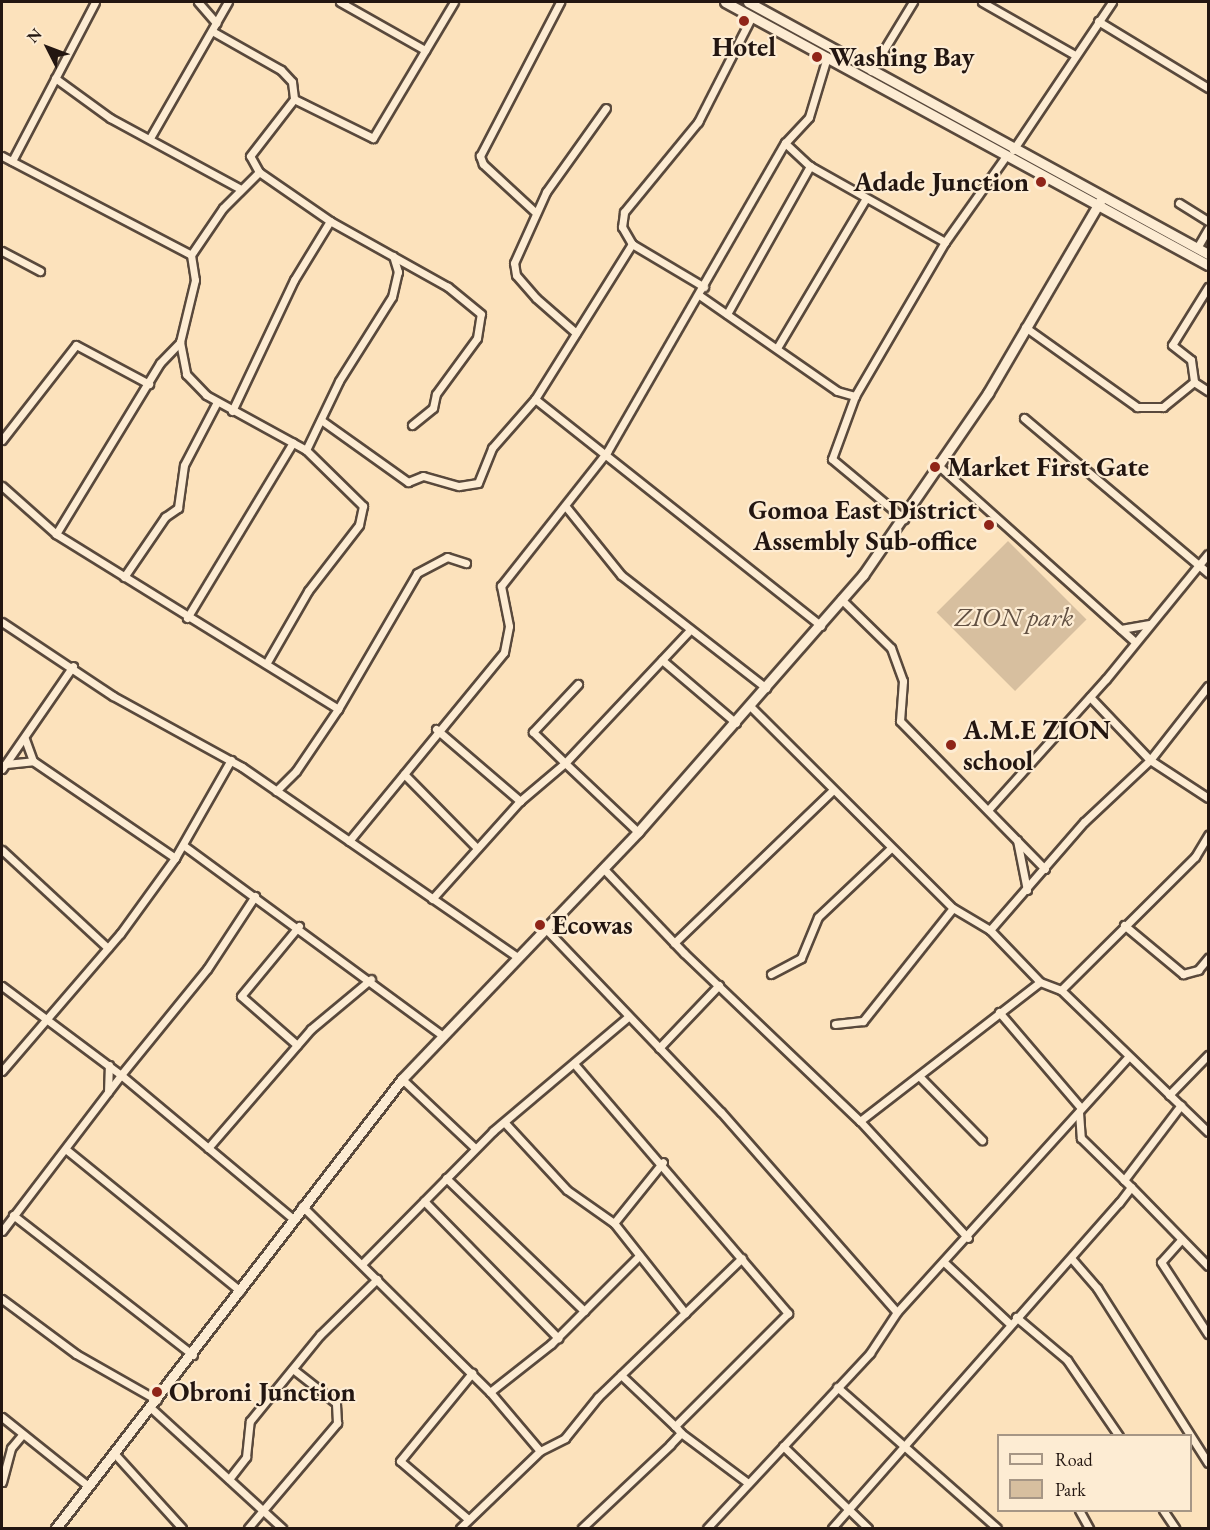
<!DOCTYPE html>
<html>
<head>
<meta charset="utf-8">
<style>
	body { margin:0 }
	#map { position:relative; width:1210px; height:1530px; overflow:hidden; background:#fce2bc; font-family:"EB Garamond",serif }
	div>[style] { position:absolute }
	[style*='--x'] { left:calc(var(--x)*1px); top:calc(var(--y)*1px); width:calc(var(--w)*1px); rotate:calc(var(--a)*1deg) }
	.green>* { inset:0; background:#d7bf9f; transform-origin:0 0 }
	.roads { filter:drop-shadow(2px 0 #59493c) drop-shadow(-2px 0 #59493c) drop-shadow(0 2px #59493c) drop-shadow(0 -2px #59493c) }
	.street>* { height:7px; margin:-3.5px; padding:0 3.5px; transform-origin:3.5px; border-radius:3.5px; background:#fdecd3 }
	.secondary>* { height:9px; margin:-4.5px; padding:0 4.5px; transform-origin:4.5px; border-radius:4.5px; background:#fdecd3 }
	.dots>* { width:16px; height:16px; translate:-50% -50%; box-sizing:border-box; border:3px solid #fdecd3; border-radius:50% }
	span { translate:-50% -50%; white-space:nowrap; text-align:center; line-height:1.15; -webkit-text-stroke:4.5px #fdecd3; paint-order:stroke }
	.poi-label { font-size:27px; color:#231611; font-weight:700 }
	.left { translate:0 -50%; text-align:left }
	.right { translate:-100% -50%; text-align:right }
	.park-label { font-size:27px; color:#625143; font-style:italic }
	.frame { position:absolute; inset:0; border:3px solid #231611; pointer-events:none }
	.legend { position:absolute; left:997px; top:1434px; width:195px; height:78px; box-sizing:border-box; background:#fdecd3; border:2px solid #a69685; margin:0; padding:8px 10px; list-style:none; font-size:18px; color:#231611 }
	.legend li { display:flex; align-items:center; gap:12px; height:30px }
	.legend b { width:30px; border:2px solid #a69685 }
	.north { position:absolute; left:18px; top:18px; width:60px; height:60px; -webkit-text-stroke:4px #fdecd3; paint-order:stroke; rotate:312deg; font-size:16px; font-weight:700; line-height:24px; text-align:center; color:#231611 }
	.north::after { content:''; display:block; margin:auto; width:21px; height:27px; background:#231611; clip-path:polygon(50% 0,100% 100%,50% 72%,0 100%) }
</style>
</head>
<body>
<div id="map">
	<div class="green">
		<div style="left:1008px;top:541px;width:111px;height:101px;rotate:45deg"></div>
	</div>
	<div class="roads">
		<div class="street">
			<div style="--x:198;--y:2;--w:28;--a:49"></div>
			<div style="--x:340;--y:2;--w:98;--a:29.5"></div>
			<div style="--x:982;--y:2;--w:107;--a:29.7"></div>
			<div style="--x:1098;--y:21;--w:129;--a:31.3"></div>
			<div style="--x:212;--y:31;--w:79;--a:29.5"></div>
			<div style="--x:281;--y:70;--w:16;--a:47"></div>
			<div style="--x:292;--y:82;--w:17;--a:83"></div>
			<div style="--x:871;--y:71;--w:81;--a:-58.7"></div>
			<div style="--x:55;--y:78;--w:68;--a:36"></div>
			<div style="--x:110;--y:118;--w:149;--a:28.5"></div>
			<div style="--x:150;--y:138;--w:157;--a:-60.2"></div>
			<div style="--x:785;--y:143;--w:34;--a:43"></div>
			<div style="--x:810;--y:166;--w:155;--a:29.4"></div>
			<div style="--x:1013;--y:150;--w:178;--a:-56.2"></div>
			<div style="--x:2;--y:156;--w:213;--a:27.6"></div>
			<div style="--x:191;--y:255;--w:25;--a:81"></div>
			<div style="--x:195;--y:280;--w:64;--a:103.6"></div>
			<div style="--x:180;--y:342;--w:33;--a:79"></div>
			<div style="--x:186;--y:374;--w:29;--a:46"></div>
			<div style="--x:206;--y:395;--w:114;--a:28.8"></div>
			<div style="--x:306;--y:450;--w:80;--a:44.5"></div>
			<div style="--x:363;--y:506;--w:19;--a:102"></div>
			<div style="--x:359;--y:525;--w:83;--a:127.7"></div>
			<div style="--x:308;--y:591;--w:84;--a:119.9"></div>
			<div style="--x:12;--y:161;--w:179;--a:-62.4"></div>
			<div style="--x:1179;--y:203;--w:34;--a:32"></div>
			<div style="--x:535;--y:212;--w:71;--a:-137.3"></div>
			<div style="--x:483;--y:164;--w:9;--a:-111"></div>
			<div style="--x:480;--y:156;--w:174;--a:-62.5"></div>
			<div style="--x:632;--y:244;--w:84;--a:30.8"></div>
			<div style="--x:1197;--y:248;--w:22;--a:-60"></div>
			<div style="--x:2;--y:251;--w:43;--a:27.8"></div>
			<div style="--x:191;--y:255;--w:57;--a:-55.8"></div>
			<div style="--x:223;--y:208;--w:51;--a:-45"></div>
			<div style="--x:1208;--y:287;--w:68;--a:121.8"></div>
			<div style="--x:1172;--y:345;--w:24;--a:38"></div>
			<div style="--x:1191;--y:360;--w:22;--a:82"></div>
			<div style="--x:1194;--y:382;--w:17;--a:33"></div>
			<div style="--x:699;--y:295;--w:168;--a:34.8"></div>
			<div style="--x:837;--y:391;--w:19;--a:16"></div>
			<div style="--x:855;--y:396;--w:178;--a:-59.7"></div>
			<div style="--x:945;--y:242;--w:105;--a:-54.7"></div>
			<div style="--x:727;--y:314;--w:170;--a:-60.7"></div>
			<div style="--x:1025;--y:327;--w:138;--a:35.5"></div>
			<div style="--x:1137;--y:407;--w:26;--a:0"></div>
			<div style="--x:1163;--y:407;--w:40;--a:-39"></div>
			<div style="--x:576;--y:333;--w:53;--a:-138.8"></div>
			<div style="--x:536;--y:298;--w:30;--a:-131"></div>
			<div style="--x:516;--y:275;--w:12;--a:-99"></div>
			<div style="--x:514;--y:263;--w:78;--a:-65.7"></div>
			<div style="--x:546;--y:192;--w:103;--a:-54.5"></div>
			<div style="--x:777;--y:348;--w:174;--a:-59.3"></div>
			<div style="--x:855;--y:396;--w:67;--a:110.1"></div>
			<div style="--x:832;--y:459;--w:94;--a:39.8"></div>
			<div style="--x:535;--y:399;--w:365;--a:38.4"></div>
			<div style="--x:232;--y:411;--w:145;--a:-64.7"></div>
			<div style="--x:294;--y:280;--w:69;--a:-58.6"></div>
			<div style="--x:1024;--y:418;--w:241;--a:40.1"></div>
			<div style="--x:321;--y:420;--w:107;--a:35.5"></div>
			<div style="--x:408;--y:482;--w:16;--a:-22"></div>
			<div style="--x:423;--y:476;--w:37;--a:16"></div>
			<div style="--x:459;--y:486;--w:19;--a:-9"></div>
			<div style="--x:478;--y:483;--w:38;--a:-68"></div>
			<div style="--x:492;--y:448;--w:65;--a:-48.7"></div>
			<div style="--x:535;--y:399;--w:183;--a:-58"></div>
			<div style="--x:632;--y:244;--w:20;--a:-120"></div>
			<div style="--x:622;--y:227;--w:15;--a:-82"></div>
			<div style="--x:624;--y:212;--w:117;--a:-50.6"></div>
			<div style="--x:698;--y:122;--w:119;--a:-63"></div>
			<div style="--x:412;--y:425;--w:27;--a:-39"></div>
			<div style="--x:433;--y:408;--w:14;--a:-78"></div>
			<div style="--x:436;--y:394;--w:69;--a:-53.8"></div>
			<div style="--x:477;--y:338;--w:24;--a:-81"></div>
			<div style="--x:481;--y:314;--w:43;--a:-140.7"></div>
			<div style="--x:448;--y:287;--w:135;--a:-150.8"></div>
			<div style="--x:330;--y:221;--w:86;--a:-145.4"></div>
			<div style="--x:259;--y:172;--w:18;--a:-119"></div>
			<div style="--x:250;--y:156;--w:72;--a:-52.3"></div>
			<div style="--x:294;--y:99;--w:88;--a:26.3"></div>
			<div style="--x:373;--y:138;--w:158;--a:-59.2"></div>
			<div style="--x:2;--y:440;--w:120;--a:-52.1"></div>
			<div style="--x:76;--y:345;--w:83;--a:28.1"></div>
			<div style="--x:306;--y:450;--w:76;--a:-64.4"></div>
			<div style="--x:339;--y:381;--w:99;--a:-57.8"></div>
			<div style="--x:392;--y:297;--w:26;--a:-77"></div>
			<div style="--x:398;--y:272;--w:17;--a:-107"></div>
			<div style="--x:940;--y:467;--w:262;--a:41.9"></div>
			<div style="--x:2;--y:486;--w:72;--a:41.6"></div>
			<div style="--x:56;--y:534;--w:332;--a:31.8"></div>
			<div style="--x:567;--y:508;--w:86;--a:51.1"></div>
			<div style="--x:621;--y:575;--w:184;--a:37.9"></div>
			<div style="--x:56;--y:534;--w:200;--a:-58.7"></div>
			<div style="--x:160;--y:363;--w:29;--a:-46"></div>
			<div style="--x:124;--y:577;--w:73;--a:-55.7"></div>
			<div style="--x:165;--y:517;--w:16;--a:-35"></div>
			<div style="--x:178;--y:508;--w:43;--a:-82.1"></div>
			<div style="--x:184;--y:465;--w:71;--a:-62.4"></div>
			<div style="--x:841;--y:599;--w:70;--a:44.4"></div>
			<div style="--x:891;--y:648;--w:35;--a:70"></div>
			<div style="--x:903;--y:681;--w:40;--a:94.3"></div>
			<div style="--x:900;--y:721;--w:207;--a:45.6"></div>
			<div style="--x:187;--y:618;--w:205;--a:-58.9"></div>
			<div style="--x:2;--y:622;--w:133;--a:33.7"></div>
			<div style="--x:113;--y:696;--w:147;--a:28.8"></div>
			<div style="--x:242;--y:767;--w:333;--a:34.6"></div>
			<div style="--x:1121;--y:629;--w:29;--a:-10"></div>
			<div style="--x:662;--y:660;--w:97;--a:40.4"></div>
			<div style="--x:578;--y:684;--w:66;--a:133.2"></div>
			<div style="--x:533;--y:732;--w:45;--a:44.1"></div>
			<div style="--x:565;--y:763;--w:180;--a:-46.8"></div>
			<div style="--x:1090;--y:697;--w:87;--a:46.4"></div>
			<div style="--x:1150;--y:760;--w:69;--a:33.2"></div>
			<div style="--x:750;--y:706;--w:286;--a:44.9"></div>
			<div style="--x:953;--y:908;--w:43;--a:30.7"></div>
			<div style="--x:990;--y:930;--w:72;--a:46.1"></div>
			<div style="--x:1040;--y:982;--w:22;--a:21"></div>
			<div style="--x:1061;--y:990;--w:204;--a:44"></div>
			<div style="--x:436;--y:729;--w:111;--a:40.6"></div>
			<div style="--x:25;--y:739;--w:23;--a:70"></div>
			<div style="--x:33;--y:761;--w:172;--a:34.3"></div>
			<div style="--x:6;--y:764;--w:27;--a:-6"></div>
			<div style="--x:2;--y:769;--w:125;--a:-55.4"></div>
			<div style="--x:404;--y:774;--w:103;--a:45.4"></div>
			<div style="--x:276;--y:791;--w:28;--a:-45"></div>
			<div style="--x:296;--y:771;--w:75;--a:-55.9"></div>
			<div style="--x:338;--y:709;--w:157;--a:-59.8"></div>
			<div style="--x:417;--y:573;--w:34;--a:-28"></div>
			<div style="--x:447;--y:557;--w:20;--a:18"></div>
			<div style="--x:988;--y:810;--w:176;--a:-48"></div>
			<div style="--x:1106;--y:679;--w:161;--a:-50.8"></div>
			<div style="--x:1017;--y:840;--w:51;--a:78.7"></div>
			<div style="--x:349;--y:841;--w:244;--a:-50.6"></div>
			<div style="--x:504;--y:652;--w:26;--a:-79"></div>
			<div style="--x:509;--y:626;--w:41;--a:-101.3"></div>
			<div style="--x:501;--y:586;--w:171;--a:-51.7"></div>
			<div style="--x:607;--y:452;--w:357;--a:-60.1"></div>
			<div style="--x:785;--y:143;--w:35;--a:-47"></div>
			<div style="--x:809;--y:117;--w:63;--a:-73.3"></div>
			<div style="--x:183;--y:845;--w:321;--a:36.3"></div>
			<div style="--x:2;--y:850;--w:144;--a:42.8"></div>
			<div style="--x:603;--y:868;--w:117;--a:46.4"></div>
			<div style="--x:684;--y:953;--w:243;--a:43.7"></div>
			<div style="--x:860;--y:1121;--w:159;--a:47.3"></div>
			<div style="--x:255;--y:896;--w:87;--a:123.3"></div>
			<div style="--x:207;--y:969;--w:136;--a:129.1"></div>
			<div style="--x:121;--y:1075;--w:224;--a:39.9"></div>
			<div style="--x:432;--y:899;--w:132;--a:-48.1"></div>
			<div style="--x:520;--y:801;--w:59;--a:-40.2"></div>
			<div style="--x:565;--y:763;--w:100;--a:43.4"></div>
			<div style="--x:1124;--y:925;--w:77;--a:39.7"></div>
			<div style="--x:1183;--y:974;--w:16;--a:-15"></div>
			<div style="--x:1198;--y:970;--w:16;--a:-50"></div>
			<div style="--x:544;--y:927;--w:256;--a:46.3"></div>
			<div style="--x:721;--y:1112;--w:266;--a:48.7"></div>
			<div style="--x:990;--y:930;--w:143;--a:-49"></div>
			<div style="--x:1084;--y:822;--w:91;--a:-43.2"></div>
			<div style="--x:1150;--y:760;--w:94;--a:-51.9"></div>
			<div style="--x:674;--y:943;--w:219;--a:-43.9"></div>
			<div style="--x:771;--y:974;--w:34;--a:-28"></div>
			<div style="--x:801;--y:958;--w:44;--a:-67.5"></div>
			<div style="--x:818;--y:917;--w:100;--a:-43.4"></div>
			<div style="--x:2;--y:986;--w:149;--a:36.8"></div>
			<div style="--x:121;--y:1075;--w:196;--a:127.3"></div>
			<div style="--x:1061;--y:990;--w:189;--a:-44.8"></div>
			<div style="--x:1195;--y:857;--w:26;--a:-59"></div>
			<div style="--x:999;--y:1012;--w:125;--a:49.5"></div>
			<div style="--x:835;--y:1024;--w:28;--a:-6"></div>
			<div style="--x:863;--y:1021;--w:144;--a:-51.5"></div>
			<div style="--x:297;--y:1045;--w:74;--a:-138.8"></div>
			<div style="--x:241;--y:996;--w:91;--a:-50.4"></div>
			<div style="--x:659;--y:1048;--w:87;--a:-46.4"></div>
			<div style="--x:576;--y:1066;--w:326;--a:49.4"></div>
			<div style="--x:788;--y:1313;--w:160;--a:135"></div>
			<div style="--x:675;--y:1426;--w:9;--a:49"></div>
			<div style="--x:681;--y:1433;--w:16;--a:133"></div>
			<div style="--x:670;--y:1445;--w:121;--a:136.7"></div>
			<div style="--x:2;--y:1071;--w:181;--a:-49.3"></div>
			<div style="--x:120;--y:934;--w:94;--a:-54.1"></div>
			<div style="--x:175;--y:858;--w:113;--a:-60.3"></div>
			<div style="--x:919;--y:1076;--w:90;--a:45.5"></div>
			<div style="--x:402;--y:1079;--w:100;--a:43.4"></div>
			<div style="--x:108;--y:1092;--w:27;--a:-88"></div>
			<div style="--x:1169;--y:1095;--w:56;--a:-45.7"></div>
			<div style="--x:1079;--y:1112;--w:26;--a:86"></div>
			<div style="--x:1081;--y:1138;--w:60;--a:44.3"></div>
			<div style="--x:860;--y:1121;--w:227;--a:-37.7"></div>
			<div style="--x:505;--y:1123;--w:91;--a:47.2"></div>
			<div style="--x:567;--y:1190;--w:57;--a:35.1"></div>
			<div style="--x:614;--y:1223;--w:115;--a:51.7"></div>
			<div style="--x:208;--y:1148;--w:157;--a:-49.1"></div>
			<div style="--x:311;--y:1029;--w:78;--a:-39.8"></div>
			<div style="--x:68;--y:1151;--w:222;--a:39.1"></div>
			<div style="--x:446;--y:1178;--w:192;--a:43.9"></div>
			<div style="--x:1131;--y:1187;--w:110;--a:45.7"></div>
			<div style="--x:424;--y:1201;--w:192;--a:45.6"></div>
			<div style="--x:302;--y:1206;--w:264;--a:44.7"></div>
			<div style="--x:490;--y:1392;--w:77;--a:49.7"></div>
			<div style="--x:13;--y:1215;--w:228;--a:37.9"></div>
			<div style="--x:614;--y:1223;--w:78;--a:-51.2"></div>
			<div style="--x:1180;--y:1241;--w:28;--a:132"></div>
			<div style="--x:1161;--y:1262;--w:86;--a:56.9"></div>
			<div style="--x:1071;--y:1258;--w:40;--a:49"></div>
			<div style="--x:1097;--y:1288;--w:207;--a:57.6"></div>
			<div style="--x:945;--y:1263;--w:89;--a:43.2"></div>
			<div style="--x:362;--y:1264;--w:187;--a:-45.4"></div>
			<div style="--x:493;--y:1131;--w:177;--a:-40.2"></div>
			<div style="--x:2;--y:1299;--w:92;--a:36.6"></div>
			<div style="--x:76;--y:1354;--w:93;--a:29.6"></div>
			<div style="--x:1016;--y:1317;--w:67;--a:40.1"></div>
			<div style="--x:1067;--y:1360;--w:92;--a:55.6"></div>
			<div style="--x:621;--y:1375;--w:74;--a:43.4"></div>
			<div style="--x:837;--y:1387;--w:213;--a:41.4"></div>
			<div style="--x:490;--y:1392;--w:78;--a:-38.2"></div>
			<div style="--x:551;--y:1344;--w:124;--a:-45"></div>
			<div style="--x:151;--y:1408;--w:178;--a:42.5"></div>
			<div style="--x:2;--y:1417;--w:110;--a:38.7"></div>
			<div style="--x:681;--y:1433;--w:84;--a:36.7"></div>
			<div style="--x:783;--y:1446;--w:118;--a:44"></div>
			<div style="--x:114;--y:1453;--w:101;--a:47.8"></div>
			<div style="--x:229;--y:1479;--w:28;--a:-52"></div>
			<div style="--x:246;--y:1457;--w:36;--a:-84"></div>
			<div style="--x:250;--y:1421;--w:111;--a:-50.9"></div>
			<div style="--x:320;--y:1335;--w:80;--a:-44.5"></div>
			<div style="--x:2;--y:1482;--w:35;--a:-75"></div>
			<div style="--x:11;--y:1448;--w:17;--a:-50"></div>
			<div style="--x:1079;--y:1510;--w:21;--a:61"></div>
			<div style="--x:1163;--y:1510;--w:22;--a:56"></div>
			<div style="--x:468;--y:1519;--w:89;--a:-139.5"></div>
			<div style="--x:400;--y:1461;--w:114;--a:-50.7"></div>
			<div style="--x:248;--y:1528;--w:138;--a:-49.7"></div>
			<div style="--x:337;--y:1423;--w:20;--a:-93"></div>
			<div style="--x:336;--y:1403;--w:55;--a:-141.7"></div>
			<div style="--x:460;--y:1528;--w:111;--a:-43.9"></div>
			<div style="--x:540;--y:1451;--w:28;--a:-27"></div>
			<div style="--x:565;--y:1438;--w:53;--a:-51.2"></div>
			<div style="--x:598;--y:1397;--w:200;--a:-44"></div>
			<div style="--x:707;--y:1528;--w:239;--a:-47"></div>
			<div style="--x:870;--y:1353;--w:49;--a:-56.6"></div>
			<div style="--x:897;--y:1312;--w:345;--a:-47.8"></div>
			<div style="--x:832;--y:1528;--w:434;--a:-48.6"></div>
			<div style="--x:1119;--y:1203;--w:20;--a:-53"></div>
			<div style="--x:1131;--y:1187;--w:10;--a:-135"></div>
			<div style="--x:1124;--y:1180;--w:94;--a:-52.8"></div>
		</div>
		<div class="secondary">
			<div style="--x:725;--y:2;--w:550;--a:28.57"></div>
			<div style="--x:748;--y:2;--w:525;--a:28.72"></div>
			<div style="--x:56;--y:1528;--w:567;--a:-52.38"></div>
			<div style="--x:402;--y:1079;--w:342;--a:-46.3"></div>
			<div style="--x:638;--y:832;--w:342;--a:-48.8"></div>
			<div style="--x:863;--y:575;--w:221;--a:-55.5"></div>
			<div style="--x:988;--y:393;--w:226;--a:-59.7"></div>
		</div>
	</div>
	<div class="dots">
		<div style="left:744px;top:21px;background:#8f2418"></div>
		<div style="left:817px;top:57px;background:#8f2418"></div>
		<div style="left:1041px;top:182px;background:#8f2418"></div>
		<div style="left:935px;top:467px;background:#8f2418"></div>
		<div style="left:989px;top:525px;background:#8f2418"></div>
		<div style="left:951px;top:745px;background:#8f2418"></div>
		<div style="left:540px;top:925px;background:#8f2418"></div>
		<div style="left:157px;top:1392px;background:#8f2418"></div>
	</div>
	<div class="poi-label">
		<span style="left:744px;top:47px">Hotel</span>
		<span class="left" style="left:829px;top:57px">Washing Bay</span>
		<span class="right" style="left:1029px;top:182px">Adade Junction</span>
		<span class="left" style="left:947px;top:467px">Market First Gate</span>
		<span class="right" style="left:977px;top:525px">Gomoa East District<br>Assembly Sub-office</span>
		<span class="left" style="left:963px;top:745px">A.M.E ZION<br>school</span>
		<span class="left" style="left:552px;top:925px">Ecowas</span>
		<span class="left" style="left:169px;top:1392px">Obroni Junction</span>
	</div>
	<div class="park-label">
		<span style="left:1014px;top:617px">ZION park</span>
	</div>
	<div class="frame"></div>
	<ul class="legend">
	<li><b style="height:8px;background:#fdecd3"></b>Road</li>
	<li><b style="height:16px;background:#d7bf9f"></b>Park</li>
	</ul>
	<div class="north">N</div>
</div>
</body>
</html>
